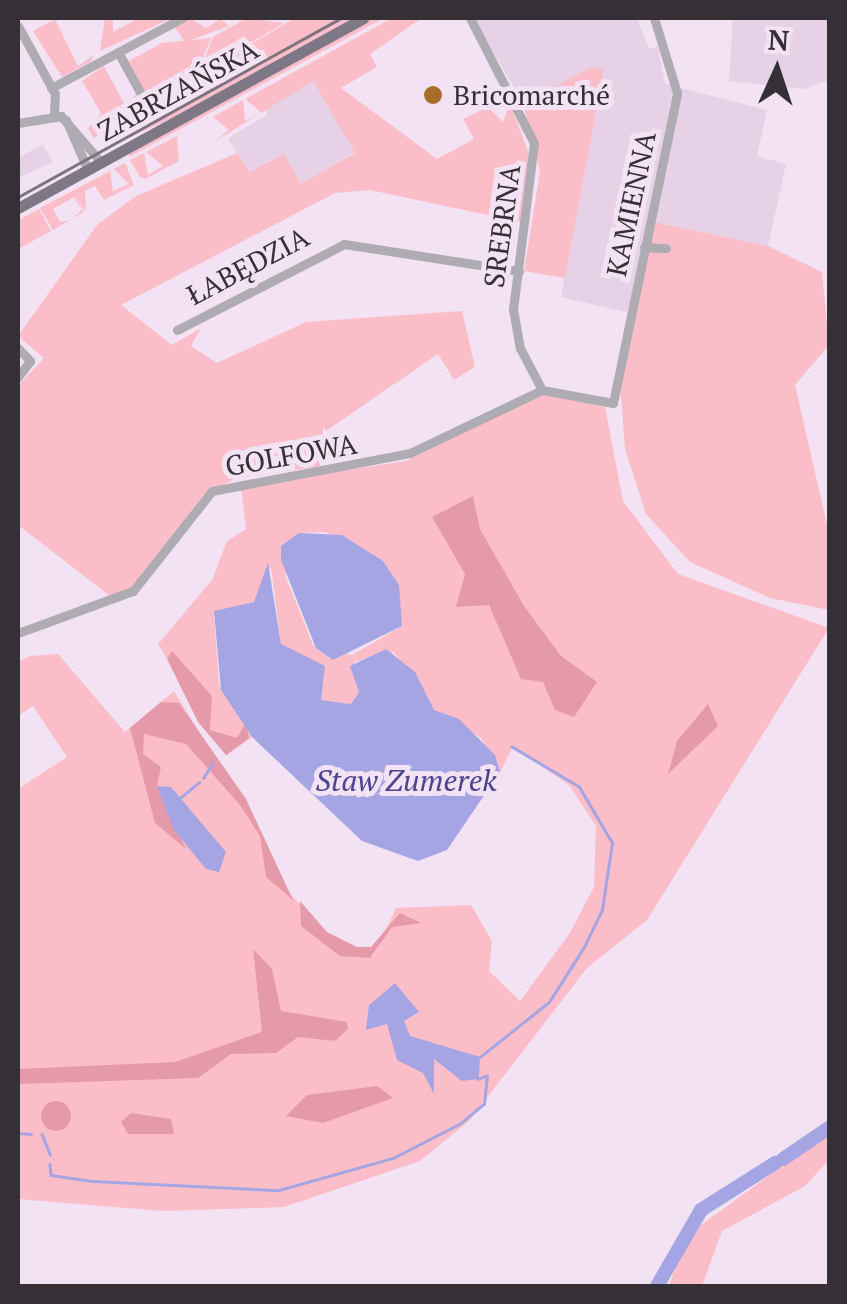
<!DOCTYPE html>
<html>
<head>
<meta charset="utf-8">
<style>
	body { margin:0 }
	#map { position:relative; width:847px; height:1304px; overflow:hidden; background:#f2e2f3; font-family:"PT Serif",serif }
	div>[style] { position:absolute }
	[style*='--x'] { left:calc(var(--x)*1px); top:calc(var(--y)*1px); width:calc(var(--w)*1px); rotate:calc(var(--a)*1deg) }
	.built>* { inset:0; background:#e7d1e7 }
	.green>* { inset:0; background:#fbbec9 }
	.forest>* { inset:0; background:#e49aa9 }
	.round { border-radius:50% }
	.water>* { inset:0; background:#a5a5e4 }
	.stream>* { height:2.5px; margin:-1.25px; padding:0 1.25px; transform-origin:1.25px; border-radius:1.25px; background:#a5a5e4 }
	.river>* { height:14px; margin:-7px; padding:0 7px; transform-origin:7px; border-radius:7px; background:#a5a5e4 }
	.minor>* { height:9px; margin:-4.5px; padding:0 4.5px; transform-origin:4.5px; border-radius:4.5px; background:#aeabb3 }
	.major>* { height:11px; margin:-5.5px; padding:0 5.5px; transform-origin:5.5px; border-radius:5.5px; background:#7e7786 }
	.tram>* { height:2.5px; margin:-1.25px; padding:0 1.25px; transform-origin:1.25px; border-radius:1.25px; background:#7d737e }
	.dots>* { width:28px; height:28px; translate:-50% -50%; box-sizing:border-box; border:5px solid #f2e2f3; border-radius:50% }
	span { translate:-50% -50%; white-space:nowrap; text-align:center; line-height:1.15; -webkit-text-stroke:10px #f2e2f3; paint-order:stroke }
	.street-label { font-size:28px; color:#352f36 }
	.poi-label { font-size:28px; color:#352f36 }
	.left { translate:0 -50%; text-align:left }
	.water-label { font-size:30px; color:#4b448f; font-style:italic }
	.frame { position:absolute; inset:0; border:20px solid #352f36; pointer-events:none }
	.north { position:absolute; left:727px; top:20px; width:100px; height:100px; -webkit-text-stroke:8px #f2e2f3; paint-order:stroke; rotate:3deg; font-size:28px; font-weight:700; line-height:40px; text-align:center; color:#352f36 }
	.north::after { content:''; display:block; margin:auto; width:35px; height:45px; background:#352f36; clip-path:polygon(50% 0,100% 100%,50% 72%,0 100%) }
</style>
</head>
<body>
<div id="map">
	<div class="built">
		<div style="clip-path:polygon(474px 18px,637px 18px,649px 49px,658px 46px,665px 84px,767px 110px,757px 156px,786px 164px,768px 246px,648px 221px,630px 313px,561px 297px,604px 69px,523px 103px)"></div>
		<div style="clip-path:polygon(733px 18px,829px 18px,829px 80px,804px 89px,729px 81px)"></div>
		<div style="clip-path:polygon(313px 80px,355px 152px,301px 185px,248px 172px,228px 138px,267px 115px,266px 103px)"></div>
		<div style="clip-path:polygon(43px 145px,53px 162px,18px 178px,18px 157px)"></div>
	</div>
	<div class="green">
		<div style="clip-path:polygon(105px 18px,113px 18px,113px 32px,139px 18px,168px 20px,100px 51px)"></div>
		<div style="clip-path:polygon(190px 18px,206px 28px,221px 19px,229px 26px,185px 42px,174px 26px)"></div>
		<div style="clip-path:polygon(247px 18px,284px 23px,199px 74px,213px 37px)"></div>
		<div style="clip-path:polygon(295px 18px,353px 18px,174px 117px,109px 147px,177px 111px,105px 138px,134px 113px)"></div>
		<div style="clip-path:polygon(372px 18px,384px 18px,129px 157px,130px 151px)"></div>
		<div style="clip-path:polygon(392px 18px,422px 18px,370px 54px,377px 67px,341px 88px,437px 159px,474px 139px,463px 119px,488px 107px,503px 122px,510px 103px,529px 154px,521px 222px,370px 190px,335px 193px,121px 305px,172px 345px,201px 328px,191px 346px,217px 363px,306px 322px,462px 311px,475px 367px,454px 380px,438px 354px,323px 433px,323px 466px,237px 478px,204px 494px,139px 582px,114px 599px,18px 525px,18px 386px,44px 358px,18px 336px,97px 225px,136px 196px,237px 153px,249px 172px,284px 154px,301px 184px,355px 153px,313px 81px,214px 142px,229px 130px,213px 117px,243px 100px,245px 121px,262px 113px,245px 99px)"></div>
		<div style="clip-path:polygon(55px 19px,78px 66px,94px 55px,90px 62px,62px 77px,33px 31px)"></div>
		<div style="clip-path:polygon(211px 38px,195px 77px,147px 103px,127px 62px,162px 43px)"></div>
		<div style="clip-path:polygon(104px 66px,125px 105px,137px 94px,143px 105px,94px 138px,88px 128px,101px 113px,82px 81px)"></div>
		<div style="clip-path:polygon(592px 67px,604px 69px,565px 278px,524px 271px,540px 172px,523px 103px)"></div>
		<div style="clip-path:polygon(177px 136px,179px 161px,145px 179px,140px 177px,130px 160px,144px 153px,148px 175px,163px 166px,146px 152px)"></div>
		<div style="clip-path:polygon(125px 163px,134px 185px,104px 200px,95px 186px,85px 191px,86px 212px,74px 193px,84px 212px,72px 219px,82px 210px,74px 197px,53px 209px,60px 222px,70px 220px,53px 230px,40px 208px,110px 171px,113px 191px,129px 184px,114px 169px)"></div>
		<div style="clip-path:polygon(39px 209px,51px 231px,20px 248px,18px 220px)"></div>
		<div style="clip-path:polygon(653px 222px,768px 246px,822px 272px,829px 345px,795px 385px,829px 533px,829px 610px,770px 598px,690px 562px,646px 514px,625px 449px,620px 383px)"></div>
		<div style="clip-path:polygon(evenodd,542px 394px,605px 407px,623px 501px,678px 574px,829px 628px,647px 920px,587px 968px,469px 1121px,420px 1161px,284px 1207px,163px 1211px,18px 1199px,18px 789px,67px 757px,33px 706px,18px 716px,18px 662px,30px 656px,58px 654px,125px 732px,174px 691px,267px 843px,272px 875px,345px 951px,373px 956px,396px 908px,471px 905px,492px 941px,489px 971px,520px 1001px,570px 933px,594px 887px,596px 826px,569px 785px,513px 747px,500px 772px,481px 738px,434px 710px,394px 652px,354px 662px,359px 692px,351px 704px,321px 700px,324px 671px,281px 644px,271px 567px,254px 602px,214px 614px,219px 685px,252px 737px,226px 756px,158px 644px,212px 580px,227px 541px,246px 529px,241px 486px,406px 461px,542px 394px,325px 532px,383px 561px,402px 626px,352px 655px,313px 645px,285px 575px,299px 533px,325px 532px)"></div>
		<div style="clip-path:polygon(829px 1132px,829px 1160px,805px 1186px,722px 1231px,702px 1286px,669px 1286px,686px 1236px)"></div>
	</div>
	<div class="forest">
		<div style="clip-path:polygon(473px 496px,480px 529px,524px 606px,561px 656px,597px 682px,574px 717px,555px 710px,543px 682px,521px 679px,489px 605px,456px 607px,465px 574px,432px 517px)"></div>
		<div style="clip-path:polygon(172px 651px,212px 696px,210px 730px,237px 738px,246px 722px,249px 738px,226px 755px,198px 722px,167px 659px)"></div>
		<div style="clip-path:polygon(161px 702px,179px 703px,246px 799px,293px 900px,266px 877px,260px 836px,240px 805px,186px 744px,144px 734px,143px 754px,161px 767px,157px 786px,186px 849px,155px 823px,130px 728px)"></div>
		<div style="clip-path:polygon(708px 704px,718px 726px,668px 774px,677px 741px)"></div>
		<div style="clip-path:polygon(300px 901px,327px 932px,357px 947px,371px 947px,400px 913px,421px 923px,392px 927px,370px 958px,340px 956px,301px 926px)"></div>
		<div style="clip-path:polygon(253px 949px,272px 969px,281px 1011px,347px 1022px,348px 1029px,335px 1041px,298px 1037px,276px 1053px,231px 1054px,198px 1078px,18px 1084px,18px 1069px,175px 1062px,262px 1032px)"></div>
		<div style="clip-path:polygon(377px 1086px,393px 1098px,323px 1123px,286px 1116px,307px 1095px)"></div>
		<div class="round" style="left:41px;top:1101px;width:30px;height:30px"></div>
		<div style="clip-path:polygon(131px 1113px,171px 1119px,174px 1134px,128px 1134px,121px 1122px)"></div>
	</div>
	<div class="water">
		<div style="clip-path:polygon(299px 533px,342px 535px,383px 561px,399px 585px,402px 626px,333px 660px,316px 648px,281px 560px,281px 546px)"></div>
		<div style="clip-path:polygon(268px 563px,281px 644px,325px 666px,321px 700px,351px 704px,359px 692px,350px 666px,386px 649px,415px 672px,434px 710px,459px 719px,495px 755px,500px 772px,447px 850px,418px 861px,362px 841px,252px 737px,221px 690px,214px 611px,254px 602px)"></div>
		<div style="clip-path:polygon(157px 786px,171px 787px,226px 852px,219px 872px,206px 869px,174px 830px)"></div>
		<div style="clip-path:polygon(395px 983px,419px 1012px,404px 1021px,410px 1036px,480px 1057px,479px 1079px,462px 1081px,434px 1059px,434px 1094px,423px 1073px,397px 1060px,387px 1024px,366px 1030px,369px 1005px)"></div>
	</div>
	<div class="stream">
		<div style="--x:203;--y:778;--w:17;--a:-57"></div>
		<div style="--x:179;--y:799;--w:26;--a:-40"></div>
		<div style="--x:480;--y:1057;--w:88;--a:-38.6"></div>
		<div style="--x:549;--y:1002;--w:65;--a:-57.5"></div>
		<div style="--x:584;--y:947;--w:41;--a:-64.1"></div>
		<div style="--x:602;--y:910;--w:68;--a:-81.5"></div>
		<div style="--x:612;--y:843;--w:65;--a:-120.5"></div>
		<div style="--x:579;--y:787;--w:78;--a:-149.2"></div>
		<div style="--x:18;--y:1133;--w:13;--a:4"></div>
		<div style="--x:42;--y:1134;--w:22;--a:68"></div>
		<div style="--x:50;--y:1164;--w:11;--a:85"></div>
		<div style="--x:51;--y:1175;--w:41;--a:8.3"></div>
		<div style="--x:92;--y:1181;--w:187;--a:2.8"></div>
		<div style="--x:279;--y:1190;--w:118;--a:-15.7"></div>
		<div style="--x:393;--y:1158;--w:76;--a:-27.2"></div>
		<div style="--x:461;--y:1123;--w:30;--a:-40"></div>
		<div style="--x:484;--y:1104;--w:28;--a:-84"></div>
		<div style="--x:487;--y:1076;--w:9;--a:159"></div>
	</div>
	<div class="river">
		<div style="--x:783;--y:1159;--w:57;--a:-34.2"></div>
		<div style="--x:657;--y:1286;--w:88;--a:-59.9"></div>
		<div style="--x:701;--y:1210;--w:88;--a:-32.4"></div>
	</div>
	<div class="minor">
		<div style="--x:470;--y:18;--w:140;--a:62.9"></div>
		<div style="--x:534;--y:143;--w:167;--a:97.2"></div>
		<div style="--x:513;--y:309;--w:40;--a:80"></div>
		<div style="--x:520;--y:348;--w:47;--a:62.4"></div>
		<div style="--x:18;--y:26;--w:77;--a:61.4"></div>
		<div style="--x:55;--y:94;--w:19;--a:93"></div>
		<div style="--x:118;--y:52;--w:60;--a:61.3"></div>
		<div style="--x:51;--y:88;--w:149;--a:-28.1"></div>
		<div style="--x:66;--y:120;--w:52;--a:66.4"></div>
		<div style="--x:18;--y:123;--w:44;--a:-9.2"></div>
		<div style="--x:61;--y:116;--w:60;--a:49.1"></div>
		<div style="--x:644;--y:247;--w:22;--a:3"></div>
		<div style="--x:177;--y:330;--w:188;--a:-27.2"></div>
		<div style="--x:344;--y:244;--w:177;--a:8.8"></div>
		<div style="--x:18;--y:348;--w:18;--a:47"></div>
		<div style="--x:30;--y:361;--w:20;--a:127"></div>
		<div style="--x:18;--y:633;--w:122;--a:-20.1"></div>
		<div style="--x:133;--y:591;--w:127;--a:-51.7"></div>
		<div style="--x:212;--y:491;--w:202;--a:-10.9"></div>
		<div style="--x:410;--y:453;--w:146;--a:-25.5"></div>
		<div style="--x:542;--y:390;--w:72;--a:10.4"></div>
		<div style="--x:613;--y:403;--w:317;--a:-78.3"></div>
		<div style="--x:677;--y:93;--w:78;--a:-107"></div>
	</div>
	<div class="major">
		<div style="--x:18;--y:208;--w:394;--a:-28.8"></div>
	</div>
	<div class="tram">
		<div style="--x:18;--y:197;--w:369;--a:-29"></div>
	</div>
	<div class="dots">
		<div style="left:433px;top:95px;background:#a66e2a"></div>
	</div>
	<div class="street-label">
		<span style="left:178px;top:90px;rotate:-29deg">ZABRZAŃSKA</span>
		<span style="left:631px;top:204px;rotate:-78deg">KAMIENNA</span>
		<span style="left:502px;top:226px;rotate:-82deg">SREBRNA</span>
		<span style="left:248px;top:266px;rotate:-28deg">ŁABĘDZIA</span>
		<span style="left:291px;top:455px;rotate:-10deg">GOLFOWA</span>
	</div>
	<div class="poi-label">
		<span class="left" style="left:453px;top:95px">Bricomarché</span>
	</div>
	<div class="water-label">
		<span style="left:406px;top:780px">Staw Zumerek</span>
	</div>
	<div class="frame"></div>
	<div class="north">N</div>
</div>
</body>
</html>
